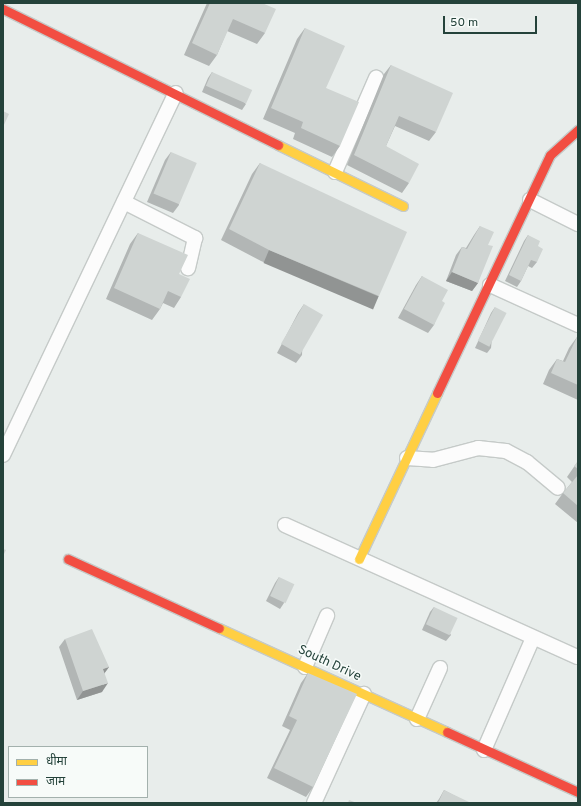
<!DOCTYPE html>
<html>
<head>
<meta charset="utf-8">
<style>
	body { margin:0 }
	#map { position:relative; width:581px; height:806px; overflow:hidden; background:#e8edeb; font-family:Overpass,"Noto Sans Devanagari",sans-serif }
	div>[style] { position:absolute }
	[style*='--x'] { left:calc(var(--x)*1px); top:calc(var(--y)*1px); width:calc(var(--w)*1px); rotate:calc(var(--a)*1deg) }
	.roads { filter:drop-shadow(1px 0 #c5cac8) drop-shadow(-1px 0 #c5cac8) drop-shadow(0 1px #c5cac8) drop-shadow(0 -1px #c5cac8) }
	.street>* { height:14px; margin:-7px; padding:0 7px; transform-origin:7px; border-radius:7px; background:#fcfcfc }
	.slow>* { height:9px; margin:-4.5px; padding:0 4.5px; transform-origin:4.5px; border-radius:4.5px; background:#ffcf43 }
	.jam>* { height:9px; margin:-4.5px; padding:0 4.5px; transform-origin:4.5px; border-radius:4.5px; background:#f24e42 }
	.wall>* { inset:0; background:#b2b6b5 }
	.shaded-wall>* { inset:0; background:#919493; transform-origin:0 0 }
	.building>* { inset:0; background:#cfd4d2; transform-origin:0 0 }
	span { translate:-50% -50%; white-space:nowrap; text-align:center; line-height:1.15; -webkit-text-stroke:3px #f7fbf9; paint-order:stroke }
	.street-label { font-size:13px; color:#24423a }
	.frame { position:absolute; inset:0; border:4px solid #24423a; pointer-events:none }
	.legend { position:absolute; left:8px; top:746px; width:140px; height:52px; box-sizing:border-box; background:#f7fbf9; border:1px solid #a3b1ad; margin:0; padding:5px 7px; list-style:none; font-size:12px; color:#24423a }
	.legend li { display:flex; align-items:center; gap:8px; height:20px }
	.legend b { width:20px; border:1px solid #a3b1ad }
	.scale { position:absolute; left:443px; top:16px; width:94px; height:18px; box-sizing:border-box; border:2px solid #24423a; border-top:0; padding-left:5px; font-size:12px; line-height:14px; white-space:nowrap; color:#24423a; -webkit-text-stroke:3px #f7fbf9; paint-order:stroke }
</style>
</head>
<body>
<div id="map">
	<div class="roads">
		<div class="street">
			<div style="--x:335;--y:172;--w:103;--a:-66.4"></div>
			<div style="--x:530;--y:200;--w:54;--a:26.6"></div>
			<div style="--x:124;--y:202;--w:80;--a:26.9"></div>
			<div style="--x:195;--y:238;--w:31;--a:103"></div>
			<div style="--x:490;--y:285;--w:97;--a:24.4"></div>
			<div style="--x:3;--y:455;--w:401;--a:-64.5"></div>
			<div style="--x:407;--y:458;--w:26;--a:4"></div>
			<div style="--x:433;--y:460;--w:47;--a:-14.9"></div>
			<div style="--x:478;--y:448;--w:28;--a:6"></div>
			<div style="--x:506;--y:451;--w:24;--a:28"></div>
			<div style="--x:527;--y:462;--w:40;--a:40"></div>
			<div style="--x:285;--y:525;--w:321;--a:24.3"></div>
			<div style="--x:305;--y:667;--w:56;--a:-66.7"></div>
			<div style="--x:417;--y:719;--w:56;--a:-65.7"></div>
			<div style="--x:484;--y:750;--w:122;--a:-66.4"></div>
			<div style="--x:314;--y:803;--w:120;--a:-65.4"></div>
		</div>
		<div class="slow">
			<div style="--x:278;--y:145;--w:139;--a:26"></div>
			<div style="--x:359;--y:559;--w:183;--a:-64.8"></div>
			<div style="--x:219;--y:628;--w:251;--a:24.5"></div>
		</div>
		<div class="jam">
			<div style="--x:3;--y:9;--w:307;--a:26.3"></div>
			<div style="--x:437;--y:393;--w:263;--a:-64.6"></div>
			<div style="--x:550;--y:155;--w:38;--a:-42"></div>
			<div style="--x:68;--y:559;--w:166;--a:24.6"></div>
			<div style="--x:447;--y:732;--w:144;--a:24.6"></div>
		</div>
	</div>
	<div class="wall">
		<div style="clip-path:polygon(207px 3px,262px 3px,265px 33px,257px 44px,227px 31px,217px 55px,209px 66px,184px 55px)"></div>
		<div style="clip-path:polygon(305px 28px,326px 88px,340px 146px,332px 157px,293px 139px,295px 133px,263px 119px,297px 39px)"></div>
		<div style="clip-path:polygon(391px 65px,436px 132px,429px 141px,395px 126px,386px 146px,409px 183px,402px 193px,347px 165px,384px 74px)"></div>
		<div style="clip-path:polygon(212px 72px,246px 104px,242px 110px,202px 92px,208px 78px)"></div>
		<div style="clip-path:polygon(171px 152px,179px 205px,173px 213px,147px 202px,165px 160px)"></div>
		<div style="clip-path:polygon(260px 163px,379px 296px,371px 307px,261px 261px,221px 240px,252px 174px)"></div>
		<div style="clip-path:polygon(480px 226px,488px 245px,478px 283px,472px 291px,446px 281px,456px 255px,462px 247px,466px 248px,474px 235px)"></div>
		<div style="clip-path:polygon(138px 233px,179px 274px,181px 297px,174px 308px,163px 303px,160px 309px,152px 320px,106px 299px,130px 244px)"></div>
		<div style="clip-path:polygon(528px 235px,538px 246px,537px 262px,532px 268px,528px 266px,521px 281px,517px 287px,505px 281px,524px 241px)"></div>
		<div style="clip-path:polygon(422px 276px,442px 301px,434px 325px,428px 333px,398px 318px,416px 285px)"></div>
		<div style="clip-path:polygon(304px 304px,302px 355px,296px 363px,277px 353px,298px 313px)"></div>
		<div style="clip-path:polygon(495px 307px,491px 348px,487px 353px,475px 348px,491px 313px)"></div>
		<div style="clip-path:polygon(577px 337px,578px 337px,578px 400px,543px 384px,549px 370px,557px 359px,563px 361px,569px 348px)"></div>
		<div style="clip-path:polygon(578px 461px,578px 523px,555px 504px,563px 493px,572px 482px,567px 477px)"></div>
		<div style="clip-path:polygon(279px 577px,284px 603px,280px 609px,266px 601px,275px 583px)"></div>
		<div style="clip-path:polygon(434px 607px,451px 635px,446px 641px,422px 630px,430px 612px)"></div>
		<div style="clip-path:polygon(65px 639px,109px 667px,104px 674px,102px 692px,77px 700px,59px 647px)"></div>
		<div style="clip-path:polygon(308px 673px,313px 787px,306px 797px,267px 778px,290px 730px,282px 726px,301px 683px)"></div>
		<div style="clip-path:polygon(444px 790px,468px 803px,436px 803px,439px 799px)"></div>
	</div>
	<div class="shaded-wall">
		<div style="left:269px;top:250px;width:119px;height:14px;rotate:23deg"></div>
		<div style="clip-path:polygon(452px 272px,478px 283px,472px 291px,446px 281px)"></div>
		<div style="clip-path:polygon(109px 667px,103px 675px,103px 669px)"></div>
		<div style="clip-path:polygon(108px 683px,102px 692px,77px 700px,83px 691px)"></div>
	</div>
	<div class="building">
		<div style="clip-path:polygon(210px 3px,262px 3px,276px 9px,265px 33px,233px 19px,217px 55px,192px 43px)"></div>
		<div style="clip-path:polygon(305px 28px,345px 46px,326px 88px,359px 102px,340px 146px,301px 128px,303px 122px,271px 108px)"></div>
		<div style="clip-path:polygon(391px 65px,453px 93px,436px 132px,399px 116px,386px 146px,419px 164px,409px 183px,354px 155px)"></div>
		<div style="left:212px;top:72px;width:44px;height:15px;rotate:24deg"></div>
		<div style="clip-path:polygon(3px 111px,9px 114px,3px 127px)"></div>
		<div style="left:171px;top:152px;width:28px;height:45px;rotate:23deg"></div>
		<div style="clip-path:polygon(260px 163px,407px 232px,379px 296px,269px 250px,229px 229px)"></div>
		<div style="clip-path:polygon(480px 226px,494px 232px,488px 245px,493px 246px,478px 283px,452px 272px,462px 247px,467px 249px)"></div>
		<div style="clip-path:polygon(138px 233px,188px 255px,179px 274px,190px 279px,181px 297px,168px 291px,160px 309px,114px 288px)"></div>
		<div style="clip-path:polygon(528px 235px,540px 241px,538px 246px,543px 249px,537px 262px,531px 260px,521px 281px,509px 275px)"></div>
		<div style="clip-path:polygon(422px 276px,448px 290px,442px 301px,445px 303px,434px 325px,404px 309px)"></div>
		<div style="left:304px;top:304px;width:22px;height:46px;rotate:30deg"></div>
		<div style="left:495px;top:307px;width:13px;height:38px;rotate:27deg"></div>
		<div style="clip-path:polygon(577px 337px,578px 337px,578px 385px,551px 373px,557px 359px,565px 362px)"></div>
		<div style="clip-path:polygon(578px 461px,578px 469px,574px 466px)"></div>
		<div style="clip-path:polygon(578px 475px,578px 506px,563px 493px)"></div>
		<div style="clip-path:polygon(3px 549px,6px 550px,3px 556px)"></div>
		<div style="left:279px;top:577px;width:17px;height:21px;rotate:25deg"></div>
		<div style="left:434px;top:607px;width:26px;height:19px;rotate:25deg"></div>
		<div style="clip-path:polygon(92px 629px,109px 667px,103px 669px,108px 683px,83px 691px,65px 639px)"></div>
		<div style="clip-path:polygon(308px 673px,357px 694px,313px 787px,274px 768px,297px 720px,289px 716px)"></div>
		<div style="clip-path:polygon(444px 790px,469px 802px,468px 803px,438px 803px)"></div>
		<div style="clip-path:polygon(349px 800px,357px 803px,348px 803px)"></div>
	</div>
	<div class="street-label">
		<span style="left:329px;top:664px;rotate:25deg">South Drive</span>
	</div>
	<div class="frame"></div>
	<ul class="legend">
	<li><b style="height:5px;background:#ffcf43"></b>धीमा</li>
	<li><b style="height:5px;background:#f24e42"></b>जाम</li>
	</ul>
	<div class="scale">50 m</div>
</div>
</body>
</html>
